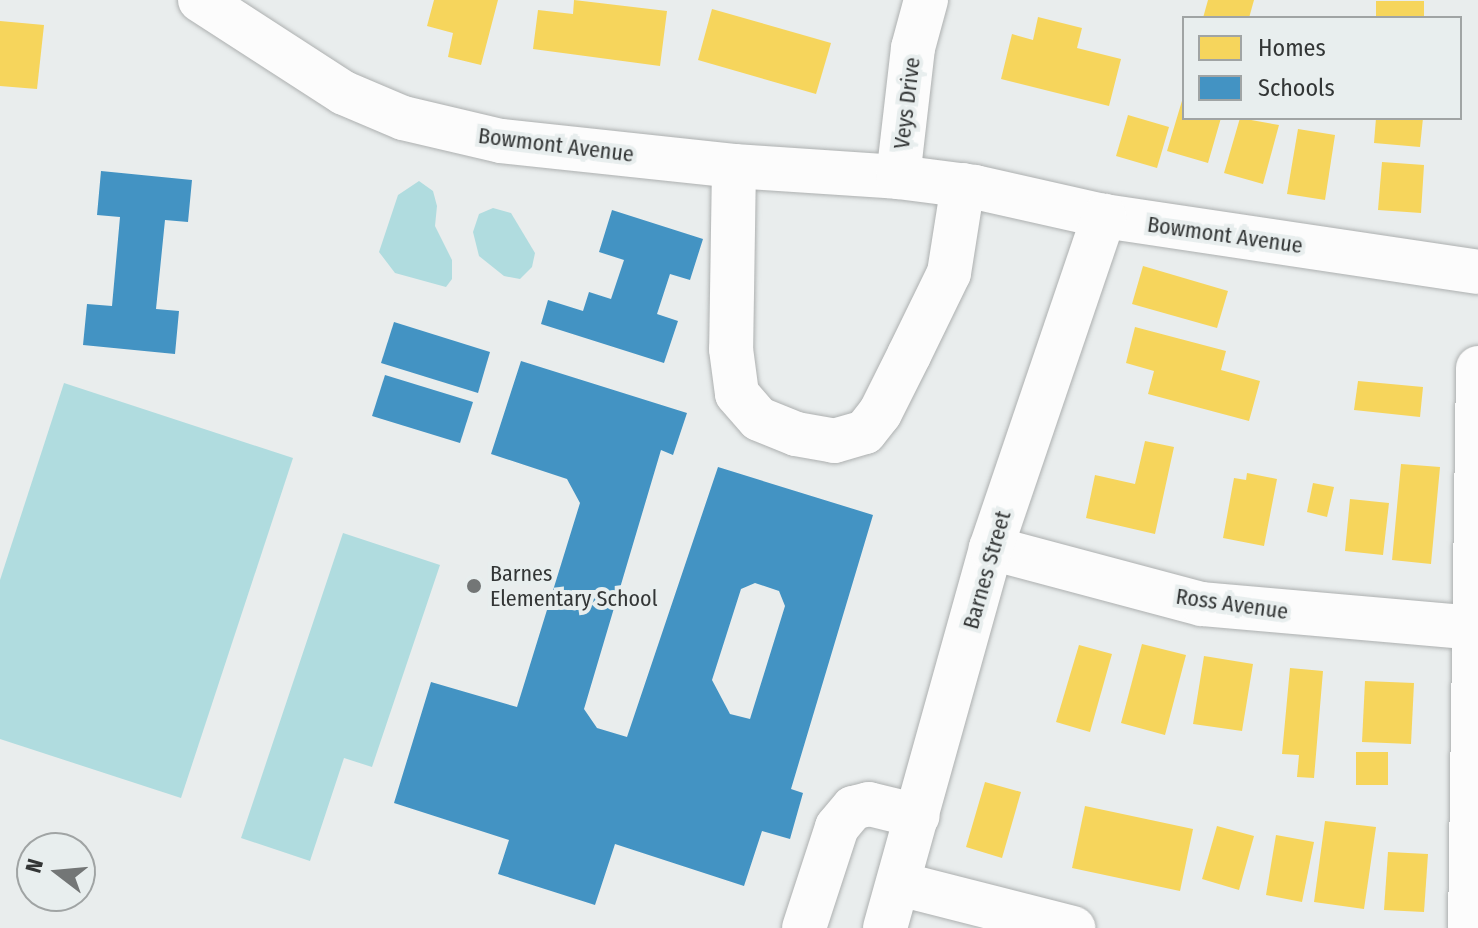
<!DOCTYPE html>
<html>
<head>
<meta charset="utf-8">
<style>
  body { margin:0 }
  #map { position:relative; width:1478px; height:928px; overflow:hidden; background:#e9eded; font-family:"Fira Sans Condensed",sans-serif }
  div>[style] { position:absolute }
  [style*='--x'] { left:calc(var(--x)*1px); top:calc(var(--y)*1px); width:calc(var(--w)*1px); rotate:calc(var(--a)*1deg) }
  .green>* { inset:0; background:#b0dcdf }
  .homes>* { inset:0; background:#f6d55c }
  .schools>* { inset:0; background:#4393c3 }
  .roads { filter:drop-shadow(0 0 2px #adb0b0) drop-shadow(0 0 2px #adb0b0) }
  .minor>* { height:44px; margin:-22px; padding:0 22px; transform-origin:22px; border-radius:22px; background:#fcfcfc }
  .dots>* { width:22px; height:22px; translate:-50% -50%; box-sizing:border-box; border:4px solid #e8eeee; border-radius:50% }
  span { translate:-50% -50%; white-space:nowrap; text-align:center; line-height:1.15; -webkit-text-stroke:8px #e8eeee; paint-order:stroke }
  .street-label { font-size:22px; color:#333636 }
  .poi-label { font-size:22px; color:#333636 }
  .left { translate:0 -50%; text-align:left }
  .legend { position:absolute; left:1182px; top:16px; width:280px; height:104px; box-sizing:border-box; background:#e8eeee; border:2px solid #a0a4a4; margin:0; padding:10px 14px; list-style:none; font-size:24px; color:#333636 }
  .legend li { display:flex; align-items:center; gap:16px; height:40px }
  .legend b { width:40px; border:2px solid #a0a4a4 }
  .north { position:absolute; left:16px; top:832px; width:80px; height:80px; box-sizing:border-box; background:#e8eeee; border:2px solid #a0a4a4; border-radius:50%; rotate:286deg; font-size:22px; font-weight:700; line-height:32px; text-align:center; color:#333636 }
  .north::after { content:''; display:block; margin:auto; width:28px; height:36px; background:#737676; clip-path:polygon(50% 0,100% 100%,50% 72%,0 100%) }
</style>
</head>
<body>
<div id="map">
  <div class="green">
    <i style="clip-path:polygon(419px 181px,433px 191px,437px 206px,435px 226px,452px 260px,452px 279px,446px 287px,395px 273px,379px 252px,398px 195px)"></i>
    <i style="clip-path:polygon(493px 208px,511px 213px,535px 253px,532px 267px,520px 279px,504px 276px,479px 256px,473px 232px,479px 214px)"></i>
    <i style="clip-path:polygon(64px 383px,293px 458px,181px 798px,0 739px,0 580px)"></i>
    <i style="clip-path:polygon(343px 533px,440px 565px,372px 767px,344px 758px,310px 861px,241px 838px)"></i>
  </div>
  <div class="homes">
    <i style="clip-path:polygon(434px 0,498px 0,481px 65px,448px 57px,453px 33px,427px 26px)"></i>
    <i style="clip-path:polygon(574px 0,667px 11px,660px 66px,533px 49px,538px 10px,573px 14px)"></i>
    <i style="clip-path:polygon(1208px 0,1254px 0,1249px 18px,1203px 18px)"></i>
    <i style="clip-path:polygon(1376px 1px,1424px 1px,1424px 18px,1376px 18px)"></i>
    <i style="clip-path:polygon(712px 9px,831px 43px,816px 94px,698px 60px)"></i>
    <i style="clip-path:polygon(1038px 17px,1082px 28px,1077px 48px,1121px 59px,1109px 106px,1001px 79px,1012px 34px,1033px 40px)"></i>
    <i style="clip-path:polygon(0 21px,44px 25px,37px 89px,0 86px)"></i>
    <i style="clip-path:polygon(1184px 94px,1184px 118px,1221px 118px,1208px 163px,1167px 151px)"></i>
    <i style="clip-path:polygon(1128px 115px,1169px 127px,1157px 168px,1116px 156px)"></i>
    <i style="clip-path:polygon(1240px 118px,1279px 125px,1263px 184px,1224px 173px)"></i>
    <i style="clip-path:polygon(1376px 118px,1423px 118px,1420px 147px,1374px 143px)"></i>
    <i style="clip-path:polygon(1298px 129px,1335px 135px,1325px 200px,1287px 194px)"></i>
    <i style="clip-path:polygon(1382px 162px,1424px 165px,1421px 213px,1378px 210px)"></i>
    <i style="clip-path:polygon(1143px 266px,1228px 291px,1217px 328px,1132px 304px)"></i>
    <i style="clip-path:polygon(1135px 327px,1226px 351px,1221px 370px,1260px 381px,1249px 421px,1148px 394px,1154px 371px,1126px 363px)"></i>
    <i style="clip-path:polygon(1358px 381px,1423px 387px,1420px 417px,1354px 410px)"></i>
    <i style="clip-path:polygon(1145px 441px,1174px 447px,1155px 534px,1086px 518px,1095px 475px,1135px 484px)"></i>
    <i style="clip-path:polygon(1401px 464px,1440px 467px,1431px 564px,1392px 560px)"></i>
    <i style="clip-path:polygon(1247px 473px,1277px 479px,1264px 546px,1223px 538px,1234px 478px,1246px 480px)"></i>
    <i style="clip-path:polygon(1313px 483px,1334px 487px,1327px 517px,1307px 512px)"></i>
    <i style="clip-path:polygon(1350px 499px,1389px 503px,1383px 555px,1345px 551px)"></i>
    <i style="clip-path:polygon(1142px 644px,1186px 655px,1165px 735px,1121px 723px)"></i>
    <i style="clip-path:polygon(1079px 645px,1112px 654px,1090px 732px,1056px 722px)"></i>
    <i style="clip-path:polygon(1204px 656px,1253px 664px,1242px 731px,1193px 724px)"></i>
    <i style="clip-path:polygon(1290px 668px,1323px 671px,1314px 778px,1297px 777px,1299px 755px,1282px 754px)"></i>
    <i style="clip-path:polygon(1365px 681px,1414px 683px,1411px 744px,1362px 742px)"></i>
    <i style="clip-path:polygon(1356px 752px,1388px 752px,1388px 785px,1356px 785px)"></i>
    <i style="clip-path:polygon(985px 782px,1021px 792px,1002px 858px,966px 847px)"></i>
    <i style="clip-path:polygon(1085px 806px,1193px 829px,1180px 891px,1072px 868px)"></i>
    <i style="clip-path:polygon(1325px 821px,1376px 827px,1364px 909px,1314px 902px)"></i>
    <i style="clip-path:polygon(1217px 826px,1254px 836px,1239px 890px,1202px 879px)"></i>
    <i style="clip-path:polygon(1276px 835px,1314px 842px,1302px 902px,1266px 895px)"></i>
    <i style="clip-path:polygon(1388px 852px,1428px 854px,1424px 912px,1384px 910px)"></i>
  </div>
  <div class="schools">
    <i style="clip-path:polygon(101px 171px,192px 180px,188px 222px,165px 220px,156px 309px,179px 311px,175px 354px,83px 345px,87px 304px,112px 306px,120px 217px,97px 215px)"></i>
    <i style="clip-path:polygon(612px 210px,703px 239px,690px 280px,670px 274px,657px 314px,678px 321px,664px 363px,541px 324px,548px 300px,583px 311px,589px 292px,611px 299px,624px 260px,599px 252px)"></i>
    <i style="clip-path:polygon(394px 322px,490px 352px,478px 393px,381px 363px)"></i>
    <i style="clip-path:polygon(evenodd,521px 361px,687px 413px,673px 455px,661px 450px,584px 709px,597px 728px,627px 737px,718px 467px,873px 515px,791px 789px,803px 793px,790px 839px,762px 831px,744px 886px,615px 844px,595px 905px,498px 874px,509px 840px,394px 803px,431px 682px,517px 707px,580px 503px,567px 479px,491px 454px,521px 361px,755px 583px,779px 591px,785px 606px,750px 719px,730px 714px,712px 680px,741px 589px,755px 583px)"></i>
    <i style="clip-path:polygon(385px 375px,473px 402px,460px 443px,372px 416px)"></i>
  </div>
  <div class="roads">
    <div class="minor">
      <i style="--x:200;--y:0;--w:171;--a:32.9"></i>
      <i style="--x:344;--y:93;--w:64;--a:23"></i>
      <i style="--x:403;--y:118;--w:101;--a:13.2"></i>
      <i style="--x:501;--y:141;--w:234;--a:6.1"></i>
      <i style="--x:734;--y:166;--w:164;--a:3.8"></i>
      <i style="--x:926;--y:0;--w:50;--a:105.2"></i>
      <i style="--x:913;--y:48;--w:130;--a:96.6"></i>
      <i style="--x:898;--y:177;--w:78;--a:7.4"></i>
      <i style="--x:975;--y:187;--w:132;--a:12.7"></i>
      <i style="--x:1104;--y:216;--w:378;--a:8.5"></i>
      <i style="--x:734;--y:166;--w:183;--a:90.9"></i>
      <i style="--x:731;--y:349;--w:45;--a:82.4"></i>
      <i style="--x:737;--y:394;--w:33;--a:49"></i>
      <i style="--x:759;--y:419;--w:40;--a:22"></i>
      <i style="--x:796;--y:434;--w:39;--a:10"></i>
      <i style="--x:834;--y:441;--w:32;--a:-16"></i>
      <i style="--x:865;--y:432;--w:24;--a:-52"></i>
      <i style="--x:880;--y:413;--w:65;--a:-63.4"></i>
      <i style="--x:909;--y:355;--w:91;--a:-64"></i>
      <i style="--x:949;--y:273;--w:89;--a:-81"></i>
      <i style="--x:991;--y:548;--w:218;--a:14.9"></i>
      <i style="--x:1202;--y:604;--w:277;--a:5"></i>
      <i style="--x:900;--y:884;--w:179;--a:14.3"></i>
      <i style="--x:804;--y:928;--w:106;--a:-71.9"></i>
      <i style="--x:837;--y:827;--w:25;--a:-50"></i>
      <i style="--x:853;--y:808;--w:16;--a:-14"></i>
      <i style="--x:869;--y:804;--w:50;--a:13.8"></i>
      <i style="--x:885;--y:928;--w:395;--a:-74.4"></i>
      <i style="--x:991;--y:548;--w:351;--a:-71.2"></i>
      <i style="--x:1470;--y:928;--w:560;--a:-89.18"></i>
    </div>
  </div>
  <div class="dots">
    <i style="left:474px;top:586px;background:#737676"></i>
  </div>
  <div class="street-label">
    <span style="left:907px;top:103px;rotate:-83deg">Veys Drive</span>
    <span style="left:556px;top:145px;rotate:7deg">Bowmont Avenue</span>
    <span style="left:1225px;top:235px;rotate:8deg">Bowmont Avenue</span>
    <span style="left:987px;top:570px;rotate:-74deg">Barnes Street</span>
    <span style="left:1232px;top:604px;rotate:8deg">Ross Avenue</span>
  </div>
  <div class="poi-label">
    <span class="left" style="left:490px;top:586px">Barnes<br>Elementary School</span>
  </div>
  <ul class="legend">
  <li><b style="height:22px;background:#f6d55c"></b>Homes</li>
  <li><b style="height:22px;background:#4393c3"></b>Schools</li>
  </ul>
  <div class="north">N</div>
</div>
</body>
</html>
